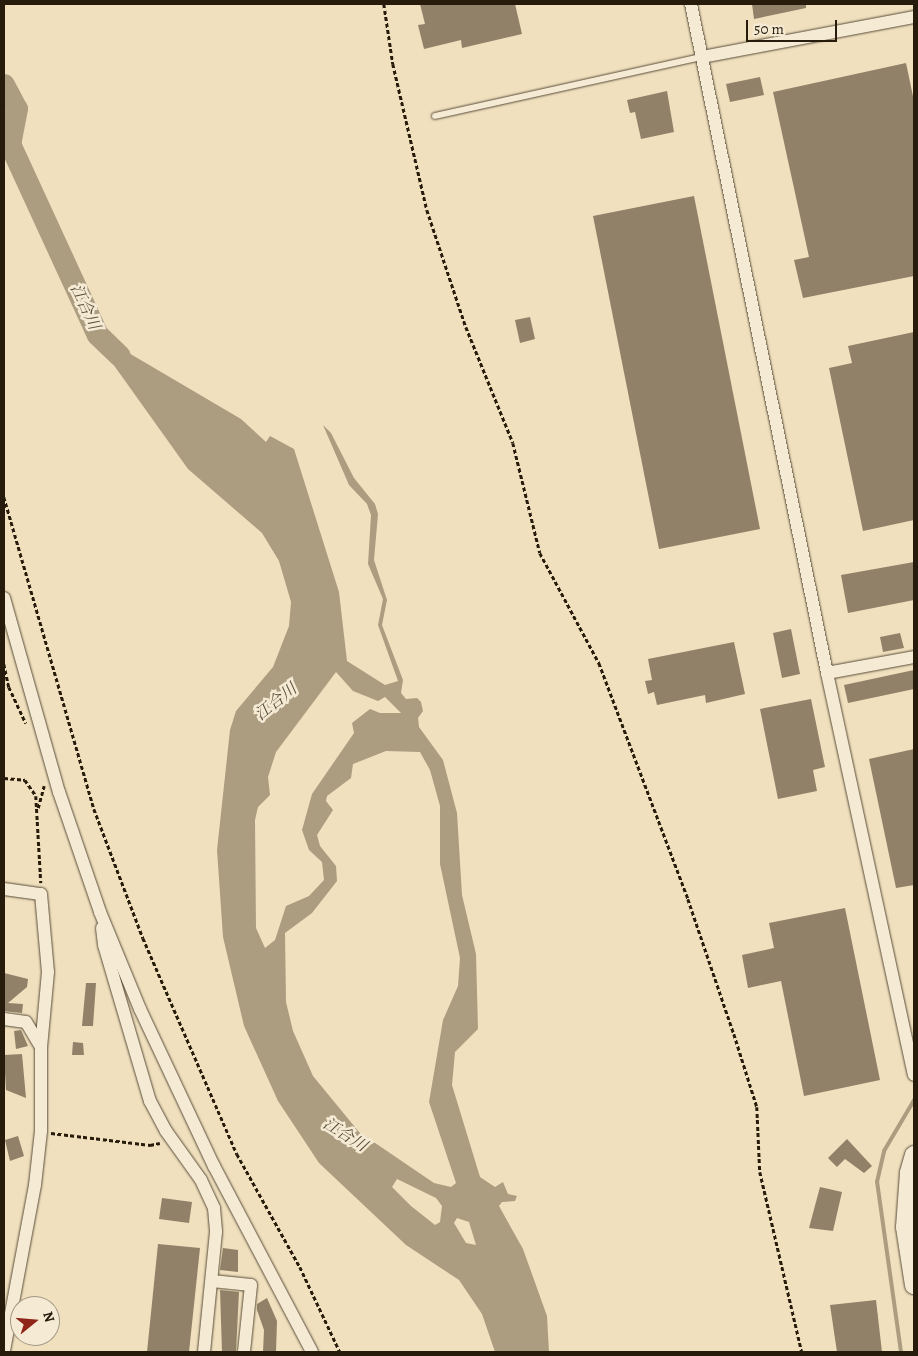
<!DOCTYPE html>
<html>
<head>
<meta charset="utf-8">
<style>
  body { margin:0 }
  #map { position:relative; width:918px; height:1356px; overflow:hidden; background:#f0e0be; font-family:Alegreya,"Noto Serif JP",serif }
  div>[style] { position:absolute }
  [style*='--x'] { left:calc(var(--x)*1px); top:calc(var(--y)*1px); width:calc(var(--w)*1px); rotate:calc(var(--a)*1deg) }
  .water>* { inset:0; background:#ac9d81 }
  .stream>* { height:4px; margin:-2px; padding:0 2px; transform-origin:2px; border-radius:2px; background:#ac9d81 }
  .river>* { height:22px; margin:-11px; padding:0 11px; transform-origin:11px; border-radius:11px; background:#ac9d81 }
  .building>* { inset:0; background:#908168 }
  .path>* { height:2.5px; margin-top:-1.25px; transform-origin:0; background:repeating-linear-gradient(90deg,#271b0b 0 4px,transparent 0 6.5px) }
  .roads { filter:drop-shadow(0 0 1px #594c38) drop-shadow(0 0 1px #594c38) }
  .lane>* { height:6px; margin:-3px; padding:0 3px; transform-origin:3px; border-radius:3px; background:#f5ebd5 }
  .street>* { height:12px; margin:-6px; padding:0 6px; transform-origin:6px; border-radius:6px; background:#f5ebd5 }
  .secondary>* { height:18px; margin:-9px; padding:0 9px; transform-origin:9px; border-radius:9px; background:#f5ebd5 }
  span { translate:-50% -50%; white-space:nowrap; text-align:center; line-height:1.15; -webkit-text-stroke:5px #f5ebd5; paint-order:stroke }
  .water-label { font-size:16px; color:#5c4f3a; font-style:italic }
  .frame { position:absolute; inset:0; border:5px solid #271b0b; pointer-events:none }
  .north { position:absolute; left:10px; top:1296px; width:50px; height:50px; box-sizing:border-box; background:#f5ebd5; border:1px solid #a39884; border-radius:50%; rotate:73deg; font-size:14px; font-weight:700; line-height:20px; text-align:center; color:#271b0b }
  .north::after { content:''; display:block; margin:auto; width:18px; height:22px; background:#8f2418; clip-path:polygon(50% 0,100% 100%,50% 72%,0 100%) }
  .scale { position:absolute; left:746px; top:20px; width:91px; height:22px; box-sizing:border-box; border:2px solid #271b0b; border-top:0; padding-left:6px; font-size:15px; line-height:18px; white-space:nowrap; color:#271b0b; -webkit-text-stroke:4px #f5ebd5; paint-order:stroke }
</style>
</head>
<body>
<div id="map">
  <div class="water">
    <i style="clip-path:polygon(evenodd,88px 329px,241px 419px,266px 442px,270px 436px,294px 449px,339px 592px,347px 661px,385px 685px,398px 681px,378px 625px,383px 599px,368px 564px,371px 515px,367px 504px,349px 485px,323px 425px,331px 433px,354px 478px,375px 504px,378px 514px,374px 560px,387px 600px,382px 625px,403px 680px,401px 693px,406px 699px,417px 698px,421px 702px,423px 711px,418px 718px,419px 727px,443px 760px,457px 813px,462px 895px,476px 954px,478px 1029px,455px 1052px,452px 1085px,480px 1177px,495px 1187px,503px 1182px,508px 1194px,517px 1196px,515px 1201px,502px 1202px,499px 1206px,523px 1249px,547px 1316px,549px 1352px,495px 1352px,482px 1314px,459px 1280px,406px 1245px,319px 1163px,278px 1101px,244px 1026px,223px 937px,217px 850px,230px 730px,236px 711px,273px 667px,289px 626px,291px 602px,279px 561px,262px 533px,188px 469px,88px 329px,336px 672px,353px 691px,378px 701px,385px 697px,401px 713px,380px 713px,370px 709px,352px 723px,354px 733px,312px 794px,302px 830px,309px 850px,322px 862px,324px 880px,309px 896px,286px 906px,275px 940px,265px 948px,256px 928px,255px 820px,258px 807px,270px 795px,268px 777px,276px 752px,336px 672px,88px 329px,386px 751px,420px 752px,430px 770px,440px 806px,440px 864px,460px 958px,458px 986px,443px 1020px,429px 1102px,456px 1183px,451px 1187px,434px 1183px,359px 1132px,313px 1076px,293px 1031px,286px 1002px,285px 933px,312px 913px,337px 881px,336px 866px,320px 846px,317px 835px,333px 810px,326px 801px,327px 796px,351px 778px,353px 764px,386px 751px,88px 329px,397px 1179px,436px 1198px,442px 1206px,440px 1222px,435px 1225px,411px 1206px,392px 1187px,397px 1179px,88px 329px,457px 1218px,469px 1222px,476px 1245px,466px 1243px,454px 1223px,457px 1218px)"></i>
  </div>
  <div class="stream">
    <i style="--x:901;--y:1352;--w:172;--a:-98"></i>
    <i style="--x:877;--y:1182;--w:32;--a:-77"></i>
    <i style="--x:884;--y:1151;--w:59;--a:-59.5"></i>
  </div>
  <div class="river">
    <i style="--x:4;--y:85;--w:27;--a:62"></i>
    <i style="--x:17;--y:109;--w:36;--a:101"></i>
    <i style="--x:10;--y:144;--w:210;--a:65.3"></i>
    <i style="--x:98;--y:335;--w:30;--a:44"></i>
  </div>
  <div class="building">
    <i style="clip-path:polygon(420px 4px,515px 4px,522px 34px,462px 48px,461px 40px,424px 49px,418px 25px,425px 24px)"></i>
    <i style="clip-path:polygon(752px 4px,806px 4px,806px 8px,754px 19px)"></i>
    <i style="clip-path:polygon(906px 63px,914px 101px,914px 276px,803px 298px,794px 260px,809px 257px,773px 92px)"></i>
    <i style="clip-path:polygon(760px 77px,764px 95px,730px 102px,726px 84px)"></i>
    <i style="clip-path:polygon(667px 91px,674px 132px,641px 139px,635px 112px,630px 113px,627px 100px)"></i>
    <i style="clip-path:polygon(694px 196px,760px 529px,659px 549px,593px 216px)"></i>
    <i style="clip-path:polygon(530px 317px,535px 339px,520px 343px,515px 320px)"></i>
    <i style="clip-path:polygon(914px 332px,914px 520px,863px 531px,829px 368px,852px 363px,848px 346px)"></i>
    <i style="clip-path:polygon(914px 562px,914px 600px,848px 613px,841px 575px)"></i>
    <i style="clip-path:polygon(791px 629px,800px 674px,782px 678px,773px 633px)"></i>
    <i style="clip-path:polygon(900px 633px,904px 648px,883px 652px,880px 637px)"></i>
    <i style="clip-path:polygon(734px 642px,745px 694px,706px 703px,705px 695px,657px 705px,654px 692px,648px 694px,645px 681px,652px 680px,648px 659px)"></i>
    <i style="clip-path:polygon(914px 670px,914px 689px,848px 703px,844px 685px)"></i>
    <i style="clip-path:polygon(811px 699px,825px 767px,813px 770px,817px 791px,778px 799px,760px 709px)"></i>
    <i style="clip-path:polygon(914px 749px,914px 885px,896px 888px,869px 759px)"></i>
    <i style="clip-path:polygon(845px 908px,880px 1080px,804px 1096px,781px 981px,748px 988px,742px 955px,774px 948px,769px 923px)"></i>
    <i style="clip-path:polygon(4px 973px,28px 979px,27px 987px,8px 1003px,23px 1004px,22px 1013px,4px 1011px)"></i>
    <i style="clip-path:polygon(86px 983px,96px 983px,93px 1026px,82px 1026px)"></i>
    <i style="clip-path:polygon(21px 1030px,28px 1046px,16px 1049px,14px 1031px)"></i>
    <i style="clip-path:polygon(73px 1042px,83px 1043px,84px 1055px,72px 1055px)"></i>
    <i style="clip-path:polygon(22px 1054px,26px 1098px,6px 1090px,4px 1055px)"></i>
    <i style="clip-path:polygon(18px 1136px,24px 1156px,10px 1161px,5px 1140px)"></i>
    <i style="clip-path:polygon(847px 1139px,872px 1166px,864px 1173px,845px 1159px,837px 1167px,828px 1158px)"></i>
    <i style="clip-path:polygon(820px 1187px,842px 1192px,833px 1231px,809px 1228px)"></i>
    <i style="clip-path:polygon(162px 1198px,192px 1202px,189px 1223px,159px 1219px)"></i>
    <i style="clip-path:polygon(158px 1244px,200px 1248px,189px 1352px,147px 1352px)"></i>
    <i style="clip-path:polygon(223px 1248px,238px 1250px,238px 1272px,220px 1270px)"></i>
    <i style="clip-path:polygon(220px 1290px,239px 1292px,236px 1352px,222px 1352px)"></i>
    <i style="clip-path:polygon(267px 1298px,277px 1321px,276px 1352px,263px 1352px,264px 1330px,257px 1310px,257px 1304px)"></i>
    <i style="clip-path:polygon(876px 1300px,882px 1352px,837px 1352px,830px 1305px)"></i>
  </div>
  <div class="path">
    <i style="--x:384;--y:4;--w:61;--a:81.5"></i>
    <i style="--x:393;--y:64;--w:150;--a:76.9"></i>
    <i style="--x:427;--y:210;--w:123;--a:71.6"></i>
    <i style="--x:466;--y:327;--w:125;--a:67.9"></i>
    <i style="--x:513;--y:443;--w:113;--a:76.2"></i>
    <i style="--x:540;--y:553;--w:125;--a:61.8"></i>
    <i style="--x:599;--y:663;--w:252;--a:69.3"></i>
    <i style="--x:688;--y:899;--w:143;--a:71.2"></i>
    <i style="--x:734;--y:1034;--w:77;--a:72.5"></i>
    <i style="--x:757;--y:1107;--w:65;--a:87.4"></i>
    <i style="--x:760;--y:1172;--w:185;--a:76.9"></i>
    <i style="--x:4;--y:497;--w:325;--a:73.9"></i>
    <i style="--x:94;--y:809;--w:138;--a:69.2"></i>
    <i style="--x:143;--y:938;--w:236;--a:66.5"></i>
    <i style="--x:237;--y:1154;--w:129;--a:60.9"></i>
    <i style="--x:300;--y:1267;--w:94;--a:64.8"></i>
    <i style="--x:4;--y:664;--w:24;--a:78"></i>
    <i style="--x:9;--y:687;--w:40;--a:65"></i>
    <i style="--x:4;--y:778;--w:21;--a:5"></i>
    <i style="--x:25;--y:780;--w:19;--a:55"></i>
    <i style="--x:36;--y:796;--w:87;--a:86.7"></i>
    <i style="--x:38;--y:808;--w:23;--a:-75"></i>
    <i style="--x:51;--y:1133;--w:100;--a:6.9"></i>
    <i style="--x:150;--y:1145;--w:10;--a:-11"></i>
  </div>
  <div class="roads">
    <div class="lane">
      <i style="--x:435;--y:116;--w:273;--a:-12.5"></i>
    </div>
    <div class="street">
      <i style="--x:691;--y:4;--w:683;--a:78.51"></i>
      <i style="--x:827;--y:673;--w:411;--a:77.8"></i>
      <i style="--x:702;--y:57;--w:216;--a:-10.7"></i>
      <i style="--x:4;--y:598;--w:202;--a:74.2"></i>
      <i style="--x:59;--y:792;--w:127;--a:71.1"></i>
      <i style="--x:100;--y:912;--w:105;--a:67.6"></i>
      <i style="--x:140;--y:1009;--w:174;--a:64.8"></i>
      <i style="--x:214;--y:1166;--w:210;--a:62.2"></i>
      <i style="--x:827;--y:673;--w:88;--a:-10.4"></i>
      <i style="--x:4;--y:889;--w:37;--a:8"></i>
      <i style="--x:41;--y:894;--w:78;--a:84.9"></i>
      <i style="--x:48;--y:972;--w:75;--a:95.3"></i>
      <i style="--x:41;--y:1047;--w:84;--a:90"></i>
      <i style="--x:41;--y:1131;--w:54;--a:96.3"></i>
      <i style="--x:35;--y:1185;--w:169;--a:100.6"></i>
      <i style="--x:102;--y:928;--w:17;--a:83"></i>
      <i style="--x:104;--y:945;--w:163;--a:73.6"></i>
      <i style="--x:150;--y:1101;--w:34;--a:62"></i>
      <i style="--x:166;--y:1131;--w:60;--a:54.5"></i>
      <i style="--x:201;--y:1180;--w:31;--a:65"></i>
      <i style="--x:214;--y:1208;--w:24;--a:85"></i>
      <i style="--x:216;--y:1232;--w:121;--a:95.7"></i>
      <i style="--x:4;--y:1019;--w:22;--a:8"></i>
      <i style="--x:26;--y:1022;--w:29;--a:59"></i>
      <i style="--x:212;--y:1281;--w:39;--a:6"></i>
      <i style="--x:251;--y:1285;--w:67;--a:96"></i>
    </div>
    <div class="secondary">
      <i style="--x:914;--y:1155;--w:19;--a:106"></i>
      <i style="--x:909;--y:1173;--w:54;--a:94.2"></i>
      <i style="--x:905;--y:1227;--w:59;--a:81.2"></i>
    </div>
  </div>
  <div class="water-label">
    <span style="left:85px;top:307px;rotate:65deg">江合川</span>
    <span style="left:276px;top:702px;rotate:-39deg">江合川</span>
    <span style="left:345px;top:1135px;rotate:32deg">江合川</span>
  </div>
  <div class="frame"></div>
  <div class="north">N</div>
  <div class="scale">50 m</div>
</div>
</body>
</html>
